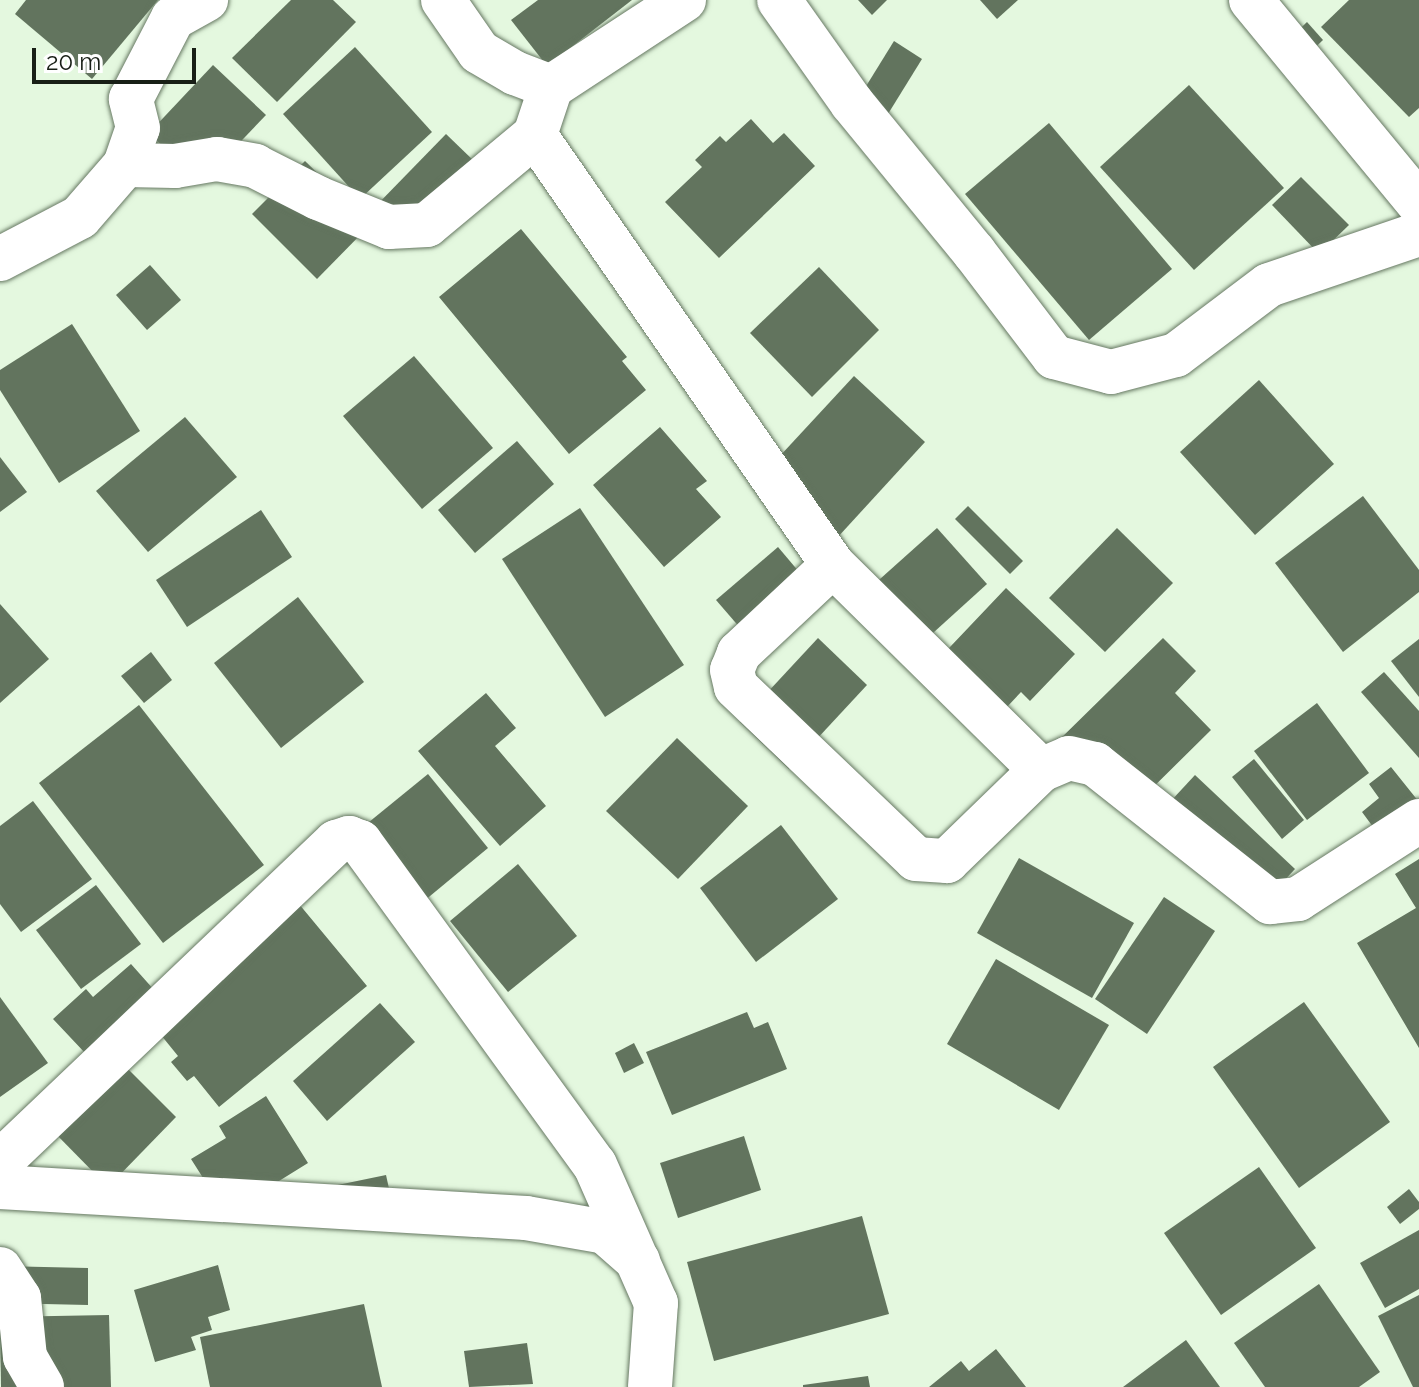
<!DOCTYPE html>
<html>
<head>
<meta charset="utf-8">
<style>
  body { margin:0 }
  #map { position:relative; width:1419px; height:1387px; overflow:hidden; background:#e4f8df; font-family:Raleway,sans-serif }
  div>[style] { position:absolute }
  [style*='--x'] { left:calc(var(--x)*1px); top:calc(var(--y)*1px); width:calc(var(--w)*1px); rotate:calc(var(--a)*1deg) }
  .building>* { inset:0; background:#62745e }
  .roads { filter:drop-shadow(0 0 2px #667862) drop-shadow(0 0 2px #667862) }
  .minor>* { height:44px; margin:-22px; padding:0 22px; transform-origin:22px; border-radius:22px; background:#fff }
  span { translate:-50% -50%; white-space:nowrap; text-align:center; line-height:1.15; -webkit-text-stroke:7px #fff; paint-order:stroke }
  .scale { position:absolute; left:32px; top:48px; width:164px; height:36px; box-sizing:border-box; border:4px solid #181f16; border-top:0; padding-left:10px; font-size:24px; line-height:28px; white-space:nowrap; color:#181f16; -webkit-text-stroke:6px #fff; paint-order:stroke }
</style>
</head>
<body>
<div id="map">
  <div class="building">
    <i style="clip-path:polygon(26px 0,158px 0,92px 79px,15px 14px)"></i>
    <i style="clip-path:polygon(291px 0,333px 0,356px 22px,277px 102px,232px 58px)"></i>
    <i style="clip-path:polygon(538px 0,632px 0,547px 66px,511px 20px)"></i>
    <i style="clip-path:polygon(858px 0,887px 0,872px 15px)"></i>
    <i style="clip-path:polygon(980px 0,1018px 0,997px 19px)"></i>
    <i style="clip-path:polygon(1349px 0,1419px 0,1419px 108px,1409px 117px,1321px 27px)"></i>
    <i style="clip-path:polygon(1307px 22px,1323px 40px,1298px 64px,1282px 46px)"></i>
    <i style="clip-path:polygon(894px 41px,922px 59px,875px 135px,847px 117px)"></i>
    <i style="clip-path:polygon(355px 47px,432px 132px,360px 199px,283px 114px)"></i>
    <i style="clip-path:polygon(213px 65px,266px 115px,201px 183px,149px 133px)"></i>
    <i style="clip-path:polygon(1189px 85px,1284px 188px,1194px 270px,1100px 167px)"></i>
    <i style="clip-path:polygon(751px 119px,773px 143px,784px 133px,815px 166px,719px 258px,665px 202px,702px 167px,695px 160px,720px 136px,726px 142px)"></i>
    <i style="clip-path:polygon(1049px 123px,1172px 269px,1089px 340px,965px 194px)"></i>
    <i style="clip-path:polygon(446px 134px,475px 162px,399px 239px,371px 211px)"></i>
    <i style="clip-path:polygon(305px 161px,370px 225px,317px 279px,252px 214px)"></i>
    <i style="clip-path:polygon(1301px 177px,1349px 225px,1319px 254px,1272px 205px)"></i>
    <i style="clip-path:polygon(521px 229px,627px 357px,622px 361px,646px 390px,569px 454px,439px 297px)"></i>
    <i style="clip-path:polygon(150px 265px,181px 300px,147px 330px,116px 295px)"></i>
    <i style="clip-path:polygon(819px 267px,879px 330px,812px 397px,750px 333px)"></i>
    <i style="clip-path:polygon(72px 324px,140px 431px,59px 483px,0 390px,0 370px)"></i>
    <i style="clip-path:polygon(414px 356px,493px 448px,422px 509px,343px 416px)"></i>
    <i style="clip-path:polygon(854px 376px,925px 442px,837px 538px,766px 471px)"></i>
    <i style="clip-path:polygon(1259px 380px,1334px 464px,1255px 535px,1180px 452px)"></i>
    <i style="clip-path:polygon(185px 417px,237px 477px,148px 552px,96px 491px)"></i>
    <i style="clip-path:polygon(660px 427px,707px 481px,696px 489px,721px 517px,664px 567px,593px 485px)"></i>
    <i style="clip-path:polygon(517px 441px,554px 484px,475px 553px,438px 510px)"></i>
    <i style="clip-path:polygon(0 457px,27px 492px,0 512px)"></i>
    <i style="clip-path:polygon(1363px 496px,1419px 570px,1419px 592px,1343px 652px,1275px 563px)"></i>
    <i style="clip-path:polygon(968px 506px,1023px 561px,1010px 574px,955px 519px)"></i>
    <i style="clip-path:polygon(580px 508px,684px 665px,605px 717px,502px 559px)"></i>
    <i style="clip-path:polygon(261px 510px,292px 557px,187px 627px,156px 580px)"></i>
    <i style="clip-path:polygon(937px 528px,987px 584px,912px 652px,861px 596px)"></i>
    <i style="clip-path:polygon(1117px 528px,1173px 583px,1105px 652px,1049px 598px)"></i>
    <i style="clip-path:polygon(778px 547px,816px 592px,754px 644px,716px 600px)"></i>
    <i style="clip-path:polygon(1006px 588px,1075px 654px,1030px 701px,1021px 692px,992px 723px,932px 666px)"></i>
    <i style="clip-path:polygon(298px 597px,364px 682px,281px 748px,214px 663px)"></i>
    <i style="clip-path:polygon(0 604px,49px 659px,0 703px)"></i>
    <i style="clip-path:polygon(818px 638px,867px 685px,789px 769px,740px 722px)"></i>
    <i style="clip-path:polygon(1163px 638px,1196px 671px,1175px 693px,1211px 730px,1126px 814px,1056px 743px)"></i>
    <i style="clip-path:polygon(1419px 639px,1419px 697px,1391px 661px)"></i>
    <i style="clip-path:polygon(151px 652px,172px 680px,144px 703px,121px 676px)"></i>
    <i style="clip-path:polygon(1384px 672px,1419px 711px,1419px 758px,1361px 692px)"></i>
    <i style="clip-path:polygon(486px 693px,516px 728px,495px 746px,546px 806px,500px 846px,418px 751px)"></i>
    <i style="clip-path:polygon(1317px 703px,1369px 773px,1307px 820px,1254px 751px)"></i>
    <i style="clip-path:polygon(139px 705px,264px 865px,163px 943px,39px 783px)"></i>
    <i style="clip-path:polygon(677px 738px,748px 806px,678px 879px,606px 811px)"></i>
    <i style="clip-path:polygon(1254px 759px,1304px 820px,1282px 839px,1232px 777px)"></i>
    <i style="clip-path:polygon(1391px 767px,1419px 802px,1379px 835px,1362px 812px,1379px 798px,1369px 784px)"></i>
    <i style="clip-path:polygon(428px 774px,488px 848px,418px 906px,358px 831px)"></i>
    <i style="clip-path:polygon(1195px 775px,1295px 869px,1256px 911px,1157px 816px)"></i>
    <i style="clip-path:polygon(33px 801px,92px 879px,21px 932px,0 904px,0 826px)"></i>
    <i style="clip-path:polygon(781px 825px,838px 899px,756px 962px,700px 888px)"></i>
    <i style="clip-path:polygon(1019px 858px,1134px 923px,1092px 998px,977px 933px)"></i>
    <i style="clip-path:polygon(1419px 859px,1419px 1048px,1357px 943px,1416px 908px,1395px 874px)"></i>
    <i style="clip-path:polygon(518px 864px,577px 936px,508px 992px,450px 921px)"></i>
    <i style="clip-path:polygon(96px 885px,141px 944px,81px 989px,36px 930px)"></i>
    <i style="clip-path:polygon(1164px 897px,1215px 931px,1147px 1034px,1095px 999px)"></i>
    <i style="clip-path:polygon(299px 904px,367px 986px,219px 1107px,194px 1076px,187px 1081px,171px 1062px,178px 1056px,152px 1024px)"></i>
    <i style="clip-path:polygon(996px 959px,1109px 1025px,1059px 1110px,947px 1044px)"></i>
    <i style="clip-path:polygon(131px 964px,155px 991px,86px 1054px,53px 1019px,86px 989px,93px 997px)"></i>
    <i style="clip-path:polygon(0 997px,48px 1063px,0 1097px)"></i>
    <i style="clip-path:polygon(1304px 1002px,1390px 1122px,1299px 1188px,1213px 1067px)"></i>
    <i style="clip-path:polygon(380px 1003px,415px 1042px,327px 1121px,293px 1081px)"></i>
    <i style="clip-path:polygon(747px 1012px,754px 1028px,768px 1022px,787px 1069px,672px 1115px,646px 1052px)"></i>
    <i style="clip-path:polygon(634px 1043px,644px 1063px,624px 1073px,615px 1053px)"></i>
    <i style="clip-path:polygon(118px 1059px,176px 1117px,108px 1187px,49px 1127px)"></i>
    <i style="clip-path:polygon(266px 1096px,308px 1163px,226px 1214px,191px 1159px,226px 1138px,219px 1126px)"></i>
    <i style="clip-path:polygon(744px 1136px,761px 1190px,678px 1218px,660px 1163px)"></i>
    <i style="clip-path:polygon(1259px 1167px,1316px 1248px,1221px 1315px,1164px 1233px)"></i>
    <i style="clip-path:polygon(386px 1175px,393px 1207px,328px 1187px)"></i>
    <i style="clip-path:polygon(1409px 1189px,1419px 1202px,1419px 1209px,1400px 1224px,1387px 1207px)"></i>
    <i style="clip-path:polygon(862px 1216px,889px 1314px,714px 1361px,687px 1262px)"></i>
    <i style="clip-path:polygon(1419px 1230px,1419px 1289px,1385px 1308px,1360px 1263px)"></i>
    <i style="clip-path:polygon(218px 1265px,230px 1310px,208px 1317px,212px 1330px,191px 1337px,196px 1350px,155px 1362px,134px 1290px)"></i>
    <i style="clip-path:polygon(0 1266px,88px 1268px,88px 1305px,0 1303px)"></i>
    <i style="clip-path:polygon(1319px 1284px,1380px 1372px,1359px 1387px,1265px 1387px,1234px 1343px)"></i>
    <i style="clip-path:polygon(1419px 1295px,1419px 1387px,1413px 1387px,1378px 1316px)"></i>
    <i style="clip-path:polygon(364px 1304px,382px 1387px,210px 1387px,200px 1337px)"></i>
    <i style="clip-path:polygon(109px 1315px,111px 1387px,1px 1387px,0 1317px)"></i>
    <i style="clip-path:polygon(1186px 1340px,1220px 1387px,1123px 1387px)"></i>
    <i style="clip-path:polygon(527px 1343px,533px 1384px,469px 1387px,464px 1351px)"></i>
    <i style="clip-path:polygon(996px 1349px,1026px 1387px,929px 1387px,961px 1361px,969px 1371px)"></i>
    <i style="clip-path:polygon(868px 1376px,870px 1387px,803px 1387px,803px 1385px)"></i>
  </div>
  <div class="roads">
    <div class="minor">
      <i style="--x:443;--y:0;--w:63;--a:55.3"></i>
      <i style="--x:479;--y:52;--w:42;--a:30.3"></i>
      <i style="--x:515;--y:73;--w:39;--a:21"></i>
      <i style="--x:779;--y:0;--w:126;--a:54.7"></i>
      <i style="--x:852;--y:103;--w:193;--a:50.7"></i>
      <i style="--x:974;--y:252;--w:132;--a:52.7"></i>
      <i style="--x:1054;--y:357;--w:59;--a:14.7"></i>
      <i style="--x:1111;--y:372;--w:67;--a:-14.7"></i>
      <i style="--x:1176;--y:355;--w:116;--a:-37"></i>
      <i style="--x:1269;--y:285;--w:158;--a:-18.8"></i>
      <i style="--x:1251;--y:0;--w:264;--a:50.5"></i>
      <i style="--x:535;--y:135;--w:523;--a:55.28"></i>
      <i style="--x:833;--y:565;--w:292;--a:44.6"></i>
      <i style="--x:125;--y:165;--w:50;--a:1.1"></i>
      <i style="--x:175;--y:166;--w:43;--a:-9.5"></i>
      <i style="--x:217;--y:159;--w:39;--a:10"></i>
      <i style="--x:255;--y:166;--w:71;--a:26.9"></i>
      <i style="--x:318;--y:198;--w:77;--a:22.2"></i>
      <i style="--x:389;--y:227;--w:38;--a:-3"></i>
      <i style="--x:427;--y:225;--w:141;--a:-39.8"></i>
      <i style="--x:535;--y:135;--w:51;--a:-71.6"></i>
      <i style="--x:551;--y:87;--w:159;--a:-33.2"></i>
      <i style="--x:0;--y:259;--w:90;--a:-27.7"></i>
      <i style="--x:80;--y:217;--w:69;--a:-49.1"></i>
      <i style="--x:125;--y:165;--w:39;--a:-71"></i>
      <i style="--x:138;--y:128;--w:30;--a:-104"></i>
      <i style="--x:131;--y:99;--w:91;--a:-62.6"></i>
      <i style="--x:173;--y:18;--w:38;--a:-29"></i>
      <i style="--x:833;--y:565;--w:129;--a:136.9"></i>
      <i style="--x:739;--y:653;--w:18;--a:112"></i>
      <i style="--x:732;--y:670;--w:17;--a:77"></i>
      <i style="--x:736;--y:687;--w:249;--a:43.7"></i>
      <i style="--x:916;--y:859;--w:31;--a:4"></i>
      <i style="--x:947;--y:861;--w:131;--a:-44.1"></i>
      <i style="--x:1041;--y:770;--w:30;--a:-23"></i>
      <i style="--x:1069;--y:758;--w:27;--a:13"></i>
      <i style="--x:1095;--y:764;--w:223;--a:38.3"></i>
      <i style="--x:1270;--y:902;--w:28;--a:-6"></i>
      <i style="--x:1298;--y:899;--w:144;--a:-32.8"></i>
      <i style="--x:0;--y:1162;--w:464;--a:-43.6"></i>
      <i style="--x:336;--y:842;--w:14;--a:-17"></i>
      <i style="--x:349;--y:838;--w:12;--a:20"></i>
      <i style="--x:360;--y:842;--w:399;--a:54"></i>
      <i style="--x:595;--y:1165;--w:151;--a:66.2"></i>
      <i style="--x:656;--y:1303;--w:84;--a:94.1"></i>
      <i style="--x:0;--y:1187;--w:527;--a:3.37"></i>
      <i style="--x:526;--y:1218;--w:80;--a:10"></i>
      <i style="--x:605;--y:1232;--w:44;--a:41.3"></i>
      <i style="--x:0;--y:1269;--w:35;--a:57"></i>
      <i style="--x:19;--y:1298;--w:59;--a:84.2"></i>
      <i style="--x:25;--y:1357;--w:34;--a:60"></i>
    </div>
  </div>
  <div class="scale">20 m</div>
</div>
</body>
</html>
